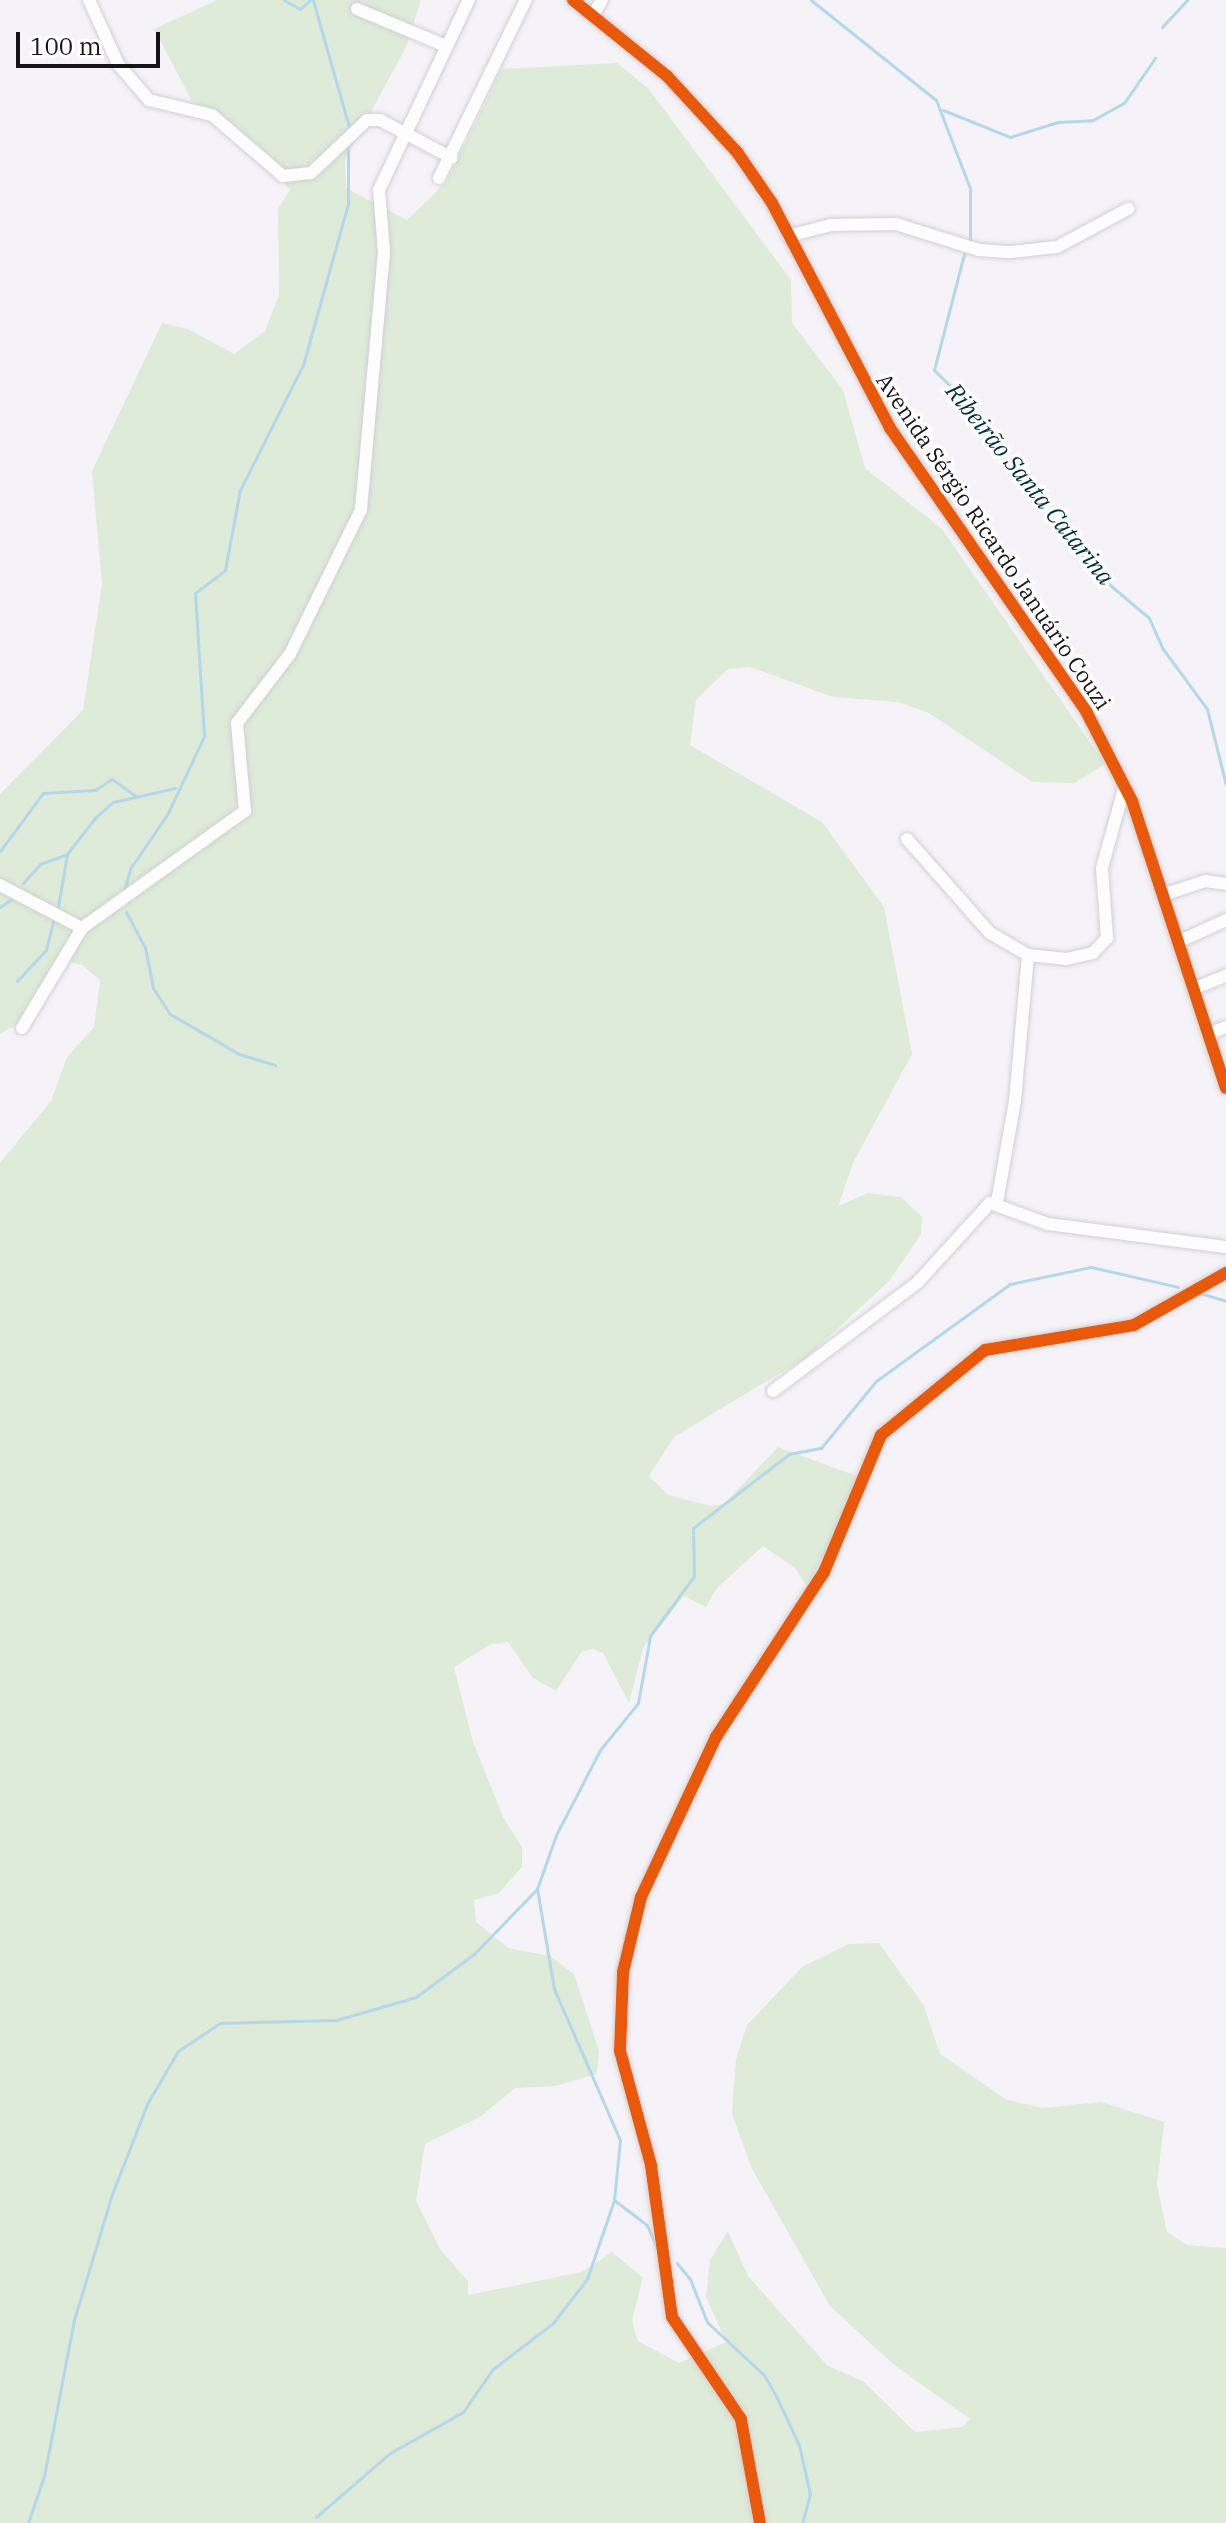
<!DOCTYPE html>
<html>
<head>
<meta charset="utf-8">
<style>
  body { margin:0 }
  #map { position:relative; width:1226px; height:2523px; overflow:hidden; background:#f5f3f8; font-family:"IBM Plex Serif",serif }
  div>[style] { position:absolute }
  [style*='--x'] { left:calc(var(--x)*1px); top:calc(var(--y)*1px); width:calc(var(--w)*1px); rotate:calc(var(--a)*1deg) }
  .green>* { inset:0; background:#deebd9 }
  .stream>* { height:3px; margin:-1.5px; padding:0 1.5px; transform-origin:1.5px; border-radius:1.5px; background:#b4d8e9 }
  .roads { filter:drop-shadow(0 0 2px #d1cfd3) drop-shadow(0 0 2px #d1cfd3) }
  .minor>* { height:12px; margin:-6px; padding:0 6px; transform-origin:6px; border-radius:6px; background:#fefdfe }
  .cycleway>* { height:12px; margin:-6px; padding:0 6px; transform-origin:6px; border-radius:6px; background:#e8590c }
  span { translate:-50% -50%; white-space:nowrap; text-align:center; line-height:1.15; -webkit-text-stroke:7px #fff; paint-order:stroke }
  .street-label { font-size:22px; color:#151417 }
  .water-label { font-size:24px; color:#003040; font-style:italic }
  .scale { position:absolute; left:16px; top:32px; width:144px; height:36px; box-sizing:border-box; border:4px solid #151417; border-top:0; padding-left:10px; font-size:24px; line-height:28px; white-space:nowrap; color:#151417; -webkit-text-stroke:6px #fff; paint-order:stroke }
</style>
</head>
<body>
<div id="map">
  <div class="green">
    <i style="clip-path:polygon(217px 0,421px 0,406px 47px,345px 160px,346px 188px,407px 220px,447px 181px,502px 69px,617px 63px,648px 88px,791px 280px,792px 323px,843px 390px,865px 468px,942px 529px,1105px 764px,1075px 783px,1032px 782px,929px 713px,898px 702px,833px 697px,750px 667px,728px 669px,696px 700px,690px 745px,822px 822px,884px 907px,912px 1054px,853px 1163px,838px 1206px,868px 1193px,901px 1197px,922px 1217px,921px 1234px,890px 1280px,807px 1357px,674px 1437px,649px 1476px,668px 1495px,711px 1506px,724px 1504px,778px 1447px,857px 1476px,832px 1543px,806px 1585px,795px 1568px,763px 1546px,716px 1589px,706px 1607px,684px 1596px,643px 1648px,629px 1703px,603px 1653px,593px 1649px,582px 1651px,556px 1691px,533px 1678px,508px 1642px,491px 1644px,454px 1667px,473px 1742px,503px 1817px,522px 1847px,522px 1867px,499px 1893px,474px 1900px,476px 1922px,508px 1948px,550px 1956px,574px 1974px,599px 2051px,597px 2074px,555px 2086px,515px 2088px,480px 2117px,425px 2144px,416px 2201px,440px 2249px,468px 2281px,468px 2295px,582px 2272px,612px 2252px,643px 2278px,632px 2320px,638px 2341px,679px 2363px,726px 2342px,706px 2297px,710px 2260px,728px 2231px,748px 2276px,827px 2365px,864px 2382px,915px 2432px,962px 2427px,970px 2419px,893px 2364px,830px 2306px,752px 2169px,732px 2114px,736px 2059px,747px 2025px,802px 1967px,849px 1944px,879px 1943px,924px 2006px,940px 2054px,1007px 2100px,1042px 2108px,1101px 2102px,1164px 2122px,1157px 2185px,1167px 2232px,1186px 2245px,1226px 2248px,1226px 2523px,0 2523px,0 1163px,51px 1101px,67px 1057px,94px 1027px,100px 980px,82px 965px,59px 960px,23px 1021px,0 1034px,0 794px,83px 710px,102px 584px,92px 471px,162px 323px,188px 329px,234px 354px,265px 331px,279px 295px,278px 209px,290px 190px,235px 127px,192px 101px,154px 29px)"></i>
  </div>
  <div class="stream">
    <i style="--x:284;--y:0;--w:18;--a:29"></i>
    <i style="--x:300;--y:9;--w:13;--a:-42"></i>
    <i style="--x:313;--y:0;--w:132;--a:74.2"></i>
    <i style="--x:811;--y:0;--w:160;--a:38.7"></i>
    <i style="--x:936;--y:100;--w:94;--a:68.9"></i>
    <i style="--x:970;--y:188;--w:53;--a:90"></i>
    <i style="--x:1162;--y:27;--w:37;--a:-47"></i>
    <i style="--x:943;--y:110;--w:72;--a:21.9"></i>
    <i style="--x:1010;--y:137;--w:50;--a:-17.4"></i>
    <i style="--x:1058;--y:122;--w:35;--a:-3"></i>
    <i style="--x:1093;--y:120;--w:35;--a:-29"></i>
    <i style="--x:1124;--y:103;--w:55;--a:-55.4"></i>
    <i style="--x:964;--y:254;--w:120;--a:104.5"></i>
    <i style="--x:934;--y:370;--w:50;--a:44.2"></i>
    <i style="--x:970;--y:405;--w:53;--a:60.5"></i>
    <i style="--x:996;--y:451;--w:159;--a:50.6"></i>
    <i style="--x:1097;--y:574;--w:68;--a:40.2"></i>
    <i style="--x:1149;--y:618;--w:34;--a:66"></i>
    <i style="--x:1163;--y:649;--w:74;--a:53.7"></i>
    <i style="--x:1207;--y:709;--w:78;--a:76"></i>
    <i style="--x:0;--y:851;--w:72;--a:-53.4"></i>
    <i style="--x:43;--y:793;--w:52;--a:-3.3"></i>
    <i style="--x:95;--y:790;--w:20;--a:-33"></i>
    <i style="--x:112;--y:779;--w:31;--a:36"></i>
    <i style="--x:23;--y:883;--w:25;--a:-48"></i>
    <i style="--x:40;--y:864;--w:29;--a:-20"></i>
    <i style="--x:123;--y:894;--w:26;--a:-74"></i>
    <i style="--x:130;--y:869;--w:68;--a:-55.8"></i>
    <i style="--x:168;--y:813;--w:85;--a:-64.9"></i>
    <i style="--x:204;--y:736;--w:143;--a:-93.6"></i>
    <i style="--x:195;--y:593;--w:38;--a:-37"></i>
    <i style="--x:225;--y:570;--w:81;--a:-79.4"></i>
    <i style="--x:240;--y:490;--w:140;--a:-63.3"></i>
    <i style="--x:303;--y:365;--w:167;--a:-74.4"></i>
    <i style="--x:348;--y:204;--w:57;--a:-90"></i>
    <i style="--x:0;--y:907;--w:16;--a:-35"></i>
    <i style="--x:58;--y:907;--w:54;--a:-80.4"></i>
    <i style="--x:67;--y:854;--w:46;--a:-52.1"></i>
    <i style="--x:95;--y:818;--w:24;--a:-42"></i>
    <i style="--x:113;--y:802;--w:64;--a:-12.7"></i>
    <i style="--x:126;--y:912;--w:40;--a:62"></i>
    <i style="--x:145;--y:947;--w:42;--a:79"></i>
    <i style="--x:153;--y:988;--w:31;--a:57"></i>
    <i style="--x:170;--y:1014;--w:80;--a:30.1"></i>
    <i style="--x:239;--y:1054;--w:38;--a:17"></i>
    <i style="--x:17;--y:981;--w:42;--a:-46.9"></i>
    <i style="--x:46;--y:950;--w:33;--a:-76"></i>
    <i style="--x:1200;--y:1293;--w:27;--a:17"></i>
    <i style="--x:614;--y:2200;--w:41;--a:37.1"></i>
    <i style="--x:647;--y:2225;--w:25;--a:67"></i>
    <i style="--x:677;--y:2263;--w:21;--a:51"></i>
    <i style="--x:690;--y:2279;--w:46;--a:68.4"></i>
    <i style="--x:707;--y:2322;--w:78;--a:42.9"></i>
    <i style="--x:764;--y:2375;--w:24;--a:60"></i>
    <i style="--x:776;--y:2396;--w:54;--a:64.9"></i>
    <i style="--x:799;--y:2445;--w:50;--a:77.3"></i>
    <i style="--x:810;--y:2494;--w:30;--a:105"></i>
    <i style="--x:316;--y:2517;--w:98;--a:-40.9"></i>
    <i style="--x:390;--y:2453;--w:84;--a:-29.3"></i>
    <i style="--x:463;--y:2412;--w:52;--a:-55.1"></i>
    <i style="--x:493;--y:2369;--w:76;--a:-37.5"></i>
    <i style="--x:553;--y:2323;--w:56;--a:-52.3"></i>
    <i style="--x:587;--y:2279;--w:83;--a:-71.1"></i>
    <i style="--x:614;--y:2200;--w:60;--a:-84.3"></i>
    <i style="--x:620;--y:2140;--w:165;--a:-113.6"></i>
    <i style="--x:554;--y:1989;--w:101;--a:-99.6"></i>
    <i style="--x:537;--y:1889;--w:57;--a:-70.6"></i>
    <i style="--x:556;--y:1835;--w:96;--a:-62.6"></i>
    <i style="--x:600;--y:1750;--w:60;--a:-51"></i>
    <i style="--x:638;--y:1703;--w:68;--a:-79.8"></i>
    <i style="--x:650;--y:1636;--w:74;--a:-53.7"></i>
    <i style="--x:694;--y:1576;--w:48;--a:-91.2"></i>
    <i style="--x:693;--y:1528;--w:121;--a:-37.6"></i>
    <i style="--x:789;--y:1454;--w:33;--a:-11"></i>
    <i style="--x:821;--y:1448;--w:87;--a:-50.6"></i>
    <i style="--x:876;--y:1381;--w:165;--a:-35.9"></i>
    <i style="--x:1010;--y:1284;--w:83;--a:-11.9"></i>
    <i style="--x:1091;--y:1267;--w:89;--a:12.9"></i>
    <i style="--x:28;--y:2523;--w:50;--a:-71.2"></i>
    <i style="--x:44;--y:2476;--w:159;--a:-79.1"></i>
    <i style="--x:74;--y:2320;--w:132;--a:-73.2"></i>
    <i style="--x:112;--y:2194;--w:97;--a:-68.7"></i>
    <i style="--x:147;--y:2104;--w:61;--a:-59.7"></i>
    <i style="--x:178;--y:2051;--w:50;--a:-33.7"></i>
    <i style="--x:220;--y:2023;--w:116;--a:-1.5"></i>
    <i style="--x:336;--y:2020;--w:83;--a:-16"></i>
    <i style="--x:416;--y:1997;--w:72;--a:-36.6"></i>
    <i style="--x:474;--y:1954;--w:91;--a:-45.9"></i>
  </div>
  <div class="roads">
    <div class="minor">
      <i style="--x:89;--y:0;--w:70;--a:65.6"></i>
      <i style="--x:118;--y:64;--w:48;--a:49.3"></i>
      <i style="--x:149;--y:100;--w:65;--a:13.4"></i>
      <i style="--x:212;--y:115;--w:94;--a:40.7"></i>
      <i style="--x:283;--y:176;--w:28;--a:-6"></i>
      <i style="--x:311;--y:173;--w:77;--a:-43.4"></i>
      <i style="--x:367;--y:120;--w:13;--a:0"></i>
      <i style="--x:380;--y:120;--w:81;--a:27.8"></i>
      <i style="--x:573;--y:0;--w:121;--a:39"></i>
      <i style="--x:667;--y:76;--w:103;--a:47.4"></i>
      <i style="--x:737;--y:152;--w:62;--a:55.5"></i>
      <i style="--x:772;--y:203;--w:254;--a:62.3"></i>
      <i style="--x:890;--y:428;--w:346;--a:55.3"></i>
      <i style="--x:1087;--y:713;--w:99;--a:62.9"></i>
      <i style="--x:1132;--y:801;--w:302;--a:71.9"></i>
      <i style="--x:357;--y:9;--w:96;--a:22.6"></i>
      <i style="--x:593;--y:15;--w:17;--a:-59"></i>
      <i style="--x:439;--y:178;--w:198;--a:-64"></i>
      <i style="--x:788;--y:236;--w:44;--a:-14.3"></i>
      <i style="--x:831;--y:225;--w:65;--a:-0.9"></i>
      <i style="--x:896;--y:224;--w:87;--a:17.4"></i>
      <i style="--x:979;--y:250;--w:32;--a:4"></i>
      <i style="--x:1011;--y:252;--w:46;--a:-6.2"></i>
      <i style="--x:1057;--y:247;--w:81;--a:-28.2"></i>
      <i style="--x:907;--y:839;--w:125;--a:48.6"></i>
      <i style="--x:990;--y:933;--w:44;--a:30.1"></i>
      <i style="--x:1028;--y:955;--w:39;--a:6"></i>
      <i style="--x:1067;--y:959;--w:27;--a:-13"></i>
      <i style="--x:1093;--y:953;--w:21;--a:-47"></i>
      <i style="--x:1107;--y:938;--w:70;--a:-94.1"></i>
      <i style="--x:1102;--y:868;--w:86;--a:-74.5"></i>
      <i style="--x:0;--y:885;--w:93;--a:27.7"></i>
      <i style="--x:1163;--y:895;--w:44;--a:-18.4"></i>
      <i style="--x:1205;--y:881;--w:21;--a:8"></i>
      <i style="--x:1178;--y:942;--w:53;--a:-24.6"></i>
      <i style="--x:1193;--y:989;--w:35;--a:-22"></i>
      <i style="--x:22;--y:1028;--w:117;--a:-59"></i>
      <i style="--x:82;--y:928;--w:201;--a:-35.7"></i>
      <i style="--x:245;--y:811;--w:88;--a:-95.2"></i>
      <i style="--x:237;--y:723;--w:87;--a:-52.5"></i>
      <i style="--x:290;--y:654;--w:161;--a:-63.8"></i>
      <i style="--x:361;--y:510;--w:259;--a:-84.9"></i>
      <i style="--x:384;--y:252;--w:62;--a:-94.6"></i>
      <i style="--x:379;--y:190;--w:210;--a:-64.7"></i>
      <i style="--x:1208;--y:1034;--w:19;--a:-21"></i>
      <i style="--x:997;--y:1202;--w:103;--a:-79.9"></i>
      <i style="--x:1015;--y:1101;--w:147;--a:-84.9"></i>
      <i style="--x:773;--y:1391;--w:181;--a:-36.9"></i>
      <i style="--x:918;--y:1282;--w:107;--a:-47.7"></i>
      <i style="--x:990;--y:1203;--w:62;--a:19.9"></i>
      <i style="--x:1048;--y:1224;--w:179;--a:7.4"></i>
      <i style="--x:760;--y:2523;--w:106;--a:-100.4"></i>
      <i style="--x:741;--y:2419;--w:123;--a:-124.1"></i>
      <i style="--x:672;--y:2317;--w:153;--a:-97.9"></i>
      <i style="--x:651;--y:2165;--w:118;--a:-105.2"></i>
      <i style="--x:620;--y:2051;--w:79;--a:-87.8"></i>
      <i style="--x:623;--y:1972;--w:77;--a:-76.5"></i>
      <i style="--x:641;--y:1897;--w:177;--a:-64.9"></i>
      <i style="--x:716;--y:1737;--w:197;--a:-56.8"></i>
      <i style="--x:824;--y:1572;--w:148;--a:-67.4"></i>
      <i style="--x:881;--y:1435;--w:134;--a:-39.3"></i>
      <i style="--x:985;--y:1350;--w:151;--a:-9.5"></i>
      <i style="--x:1134;--y:1325;--w:106;--a:-29.5"></i>
    </div>
  </div>
  <div class="cycleway">
    <i style="--x:573;--y:0;--w:121;--a:39"></i>
    <i style="--x:667;--y:76;--w:103;--a:47.4"></i>
    <i style="--x:737;--y:152;--w:62;--a:55.5"></i>
    <i style="--x:772;--y:203;--w:254;--a:62.3"></i>
    <i style="--x:890;--y:428;--w:346;--a:55.3"></i>
    <i style="--x:1087;--y:713;--w:99;--a:62.9"></i>
    <i style="--x:1132;--y:801;--w:302;--a:71.9"></i>
    <i style="--x:760;--y:2523;--w:106;--a:-100.4"></i>
    <i style="--x:741;--y:2419;--w:123;--a:-124.1"></i>
    <i style="--x:672;--y:2317;--w:153;--a:-97.9"></i>
    <i style="--x:651;--y:2165;--w:118;--a:-105.2"></i>
    <i style="--x:620;--y:2051;--w:79;--a:-87.8"></i>
    <i style="--x:623;--y:1972;--w:77;--a:-76.5"></i>
    <i style="--x:641;--y:1897;--w:177;--a:-64.9"></i>
    <i style="--x:716;--y:1737;--w:197;--a:-56.8"></i>
    <i style="--x:824;--y:1572;--w:148;--a:-67.4"></i>
    <i style="--x:881;--y:1435;--w:134;--a:-39.3"></i>
    <i style="--x:985;--y:1350;--w:151;--a:-9.5"></i>
    <i style="--x:1134;--y:1325;--w:106;--a:-29.5"></i>
  </div>
  <div class="street-label">
    <span style="left:994px;top:541px;rotate:56deg">Avenida Sérgio Ricardo Januário Couzi</span>
  </div>
  <div class="water-label">
    <span style="left:1030px;top:484px;rotate:51deg">Ribeirão Santa Catarina</span>
  </div>
  <div class="scale">100 m</div>
</div>
</body>
</html>
